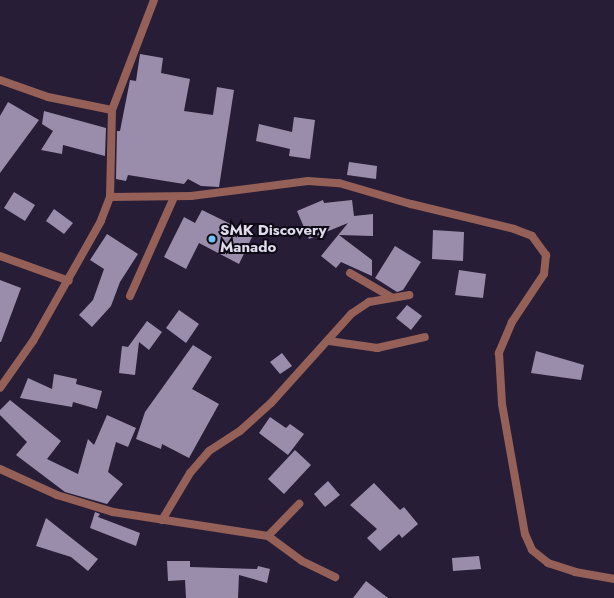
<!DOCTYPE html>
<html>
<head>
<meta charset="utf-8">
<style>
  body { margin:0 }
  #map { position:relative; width:614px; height:598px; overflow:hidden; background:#271d36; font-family:Jost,sans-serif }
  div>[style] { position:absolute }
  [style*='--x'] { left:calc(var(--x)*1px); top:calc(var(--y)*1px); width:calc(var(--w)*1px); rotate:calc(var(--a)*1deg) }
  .building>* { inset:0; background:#9a8dab }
  .minor>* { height:8px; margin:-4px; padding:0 4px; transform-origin:4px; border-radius:4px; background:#946057 }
  .dots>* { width:11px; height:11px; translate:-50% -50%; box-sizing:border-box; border:2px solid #0e0a15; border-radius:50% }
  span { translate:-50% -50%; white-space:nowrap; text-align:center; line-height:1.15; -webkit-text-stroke:4px #0e0a15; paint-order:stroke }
  .poi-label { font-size:15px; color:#e1dbec; font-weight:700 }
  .left { translate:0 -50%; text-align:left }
</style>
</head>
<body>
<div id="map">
  <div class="building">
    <i style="clip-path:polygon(140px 54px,163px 58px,161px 73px,190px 79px,184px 111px,213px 115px,217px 87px,234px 90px,219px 187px,201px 186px,188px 179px,184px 184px,128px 175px,126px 181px,116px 179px,117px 131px,120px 131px,130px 80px,136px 81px)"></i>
    <i style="clip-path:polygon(8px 102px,39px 120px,0 173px,0 116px)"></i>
    <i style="clip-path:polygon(44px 111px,106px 128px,105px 156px,63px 145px,62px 154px,41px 150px,53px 131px,42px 124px)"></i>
    <i style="clip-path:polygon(294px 117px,315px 120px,310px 159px,289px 156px,290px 149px,256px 141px,259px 124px,292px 132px)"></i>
    <i style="clip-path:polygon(349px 162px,377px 166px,376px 179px,347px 175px)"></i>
    <i style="clip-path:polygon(14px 192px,35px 205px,25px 221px,4px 208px)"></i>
    <i style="clip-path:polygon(323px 200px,324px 203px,352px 200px,354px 216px,373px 214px,373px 236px,339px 235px,372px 260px,372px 276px,341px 262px,336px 268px,321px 256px,348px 223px,309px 239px,297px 211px)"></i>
    <i style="clip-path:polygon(54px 209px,73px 223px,64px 234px,46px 221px)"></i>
    <i style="clip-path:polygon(202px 210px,253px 235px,239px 264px,199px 243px,186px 269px,164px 257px,184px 217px,195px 223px)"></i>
    <i style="clip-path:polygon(433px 230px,464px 232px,463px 261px,432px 259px)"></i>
    <i style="clip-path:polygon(107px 234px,138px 254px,120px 282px,111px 306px,92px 327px,79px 315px,93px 300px,104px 269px,90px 260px)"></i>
    <i style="clip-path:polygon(395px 246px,421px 262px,403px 290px,397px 292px,375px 278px)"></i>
    <i style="clip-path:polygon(459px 270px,486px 274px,483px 298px,455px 295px)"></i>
    <i style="clip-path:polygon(0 280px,21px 288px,1px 342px,0 342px)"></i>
    <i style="clip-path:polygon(407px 305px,422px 316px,411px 330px,396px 318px)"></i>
    <i style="clip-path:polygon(179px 310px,199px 324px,186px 343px,166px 328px)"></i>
    <i style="clip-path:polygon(147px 321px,162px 332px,149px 350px,139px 342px,135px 375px,119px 373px,122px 346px,128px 347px)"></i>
    <i style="clip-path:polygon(193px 345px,212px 357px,192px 389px,219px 404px,189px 458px,162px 444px,161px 449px,136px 439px,145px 412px)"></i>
    <i style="clip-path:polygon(536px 351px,584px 365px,581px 380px,531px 373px)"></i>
    <i style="clip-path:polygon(282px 353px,292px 366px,280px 374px,270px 362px)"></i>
    <i style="clip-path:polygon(54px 374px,77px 379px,76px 384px,102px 391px,97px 409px,73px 402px,72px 407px,20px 398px,28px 378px,52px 389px)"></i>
    <i style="clip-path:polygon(10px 400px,61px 441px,47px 459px,78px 474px,88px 439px,94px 445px,107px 415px,136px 428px,128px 447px,116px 442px,108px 472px,123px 484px,107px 504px,65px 492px,16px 455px,27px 442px,0 415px,0 410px)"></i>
    <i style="clip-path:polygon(270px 417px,286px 428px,290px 424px,304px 434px,288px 455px,259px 433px)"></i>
    <i style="clip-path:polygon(295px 450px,311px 465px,284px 494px,268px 479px)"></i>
    <i style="clip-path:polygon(328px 481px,340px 495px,325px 507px,314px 494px)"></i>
    <i style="clip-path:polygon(374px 483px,400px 510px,404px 507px,418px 524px,402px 538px,399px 534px,380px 551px,367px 538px,377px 529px,350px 505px)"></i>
    <i style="clip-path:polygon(95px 512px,100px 514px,98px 517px,140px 533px,136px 546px,90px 528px)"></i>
    <i style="clip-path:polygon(46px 518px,98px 559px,88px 571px,71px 557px,36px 546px)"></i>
    <i style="clip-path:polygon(479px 556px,481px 569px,453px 571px,452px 558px)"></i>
    <i style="clip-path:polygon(167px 561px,190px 561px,190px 567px,257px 569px,258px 566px,270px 569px,267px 583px,239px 575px,238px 598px,186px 598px,185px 580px,168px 581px)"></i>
    <i style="clip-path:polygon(366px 581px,388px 598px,353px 598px)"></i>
  </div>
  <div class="minor">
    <i style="--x:0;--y:80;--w:51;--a:19.5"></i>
    <i style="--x:48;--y:97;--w:65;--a:11.5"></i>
    <i style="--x:112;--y:110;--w:87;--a:91.3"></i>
    <i style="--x:110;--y:197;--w:26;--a:111"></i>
    <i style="--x:101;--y:221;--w:138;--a:119.5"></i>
    <i style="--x:33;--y:341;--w:57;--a:125.1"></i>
    <i style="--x:112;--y:110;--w:118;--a:-69.1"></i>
    <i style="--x:110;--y:197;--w:81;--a:-0.7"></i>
    <i style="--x:191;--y:196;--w:118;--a:-7.3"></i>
    <i style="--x:308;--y:181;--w:31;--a:4"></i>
    <i style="--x:339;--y:183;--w:75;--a:16.3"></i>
    <i style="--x:411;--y:204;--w:106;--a:13.6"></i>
    <i style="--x:514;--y:229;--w:19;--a:21"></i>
    <i style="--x:532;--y:236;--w:24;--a:54"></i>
    <i style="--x:546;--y:255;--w:19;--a:96"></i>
    <i style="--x:544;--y:274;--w:58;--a:123.7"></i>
    <i style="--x:512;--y:322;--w:34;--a:113"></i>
    <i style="--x:499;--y:353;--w:51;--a:86.6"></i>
    <i style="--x:502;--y:404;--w:132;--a:80"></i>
    <i style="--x:525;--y:534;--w:17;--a:66"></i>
    <i style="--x:532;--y:550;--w:21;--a:39"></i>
    <i style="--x:548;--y:563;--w:28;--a:18"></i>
    <i style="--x:575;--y:572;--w:40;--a:10"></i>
    <i style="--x:0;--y:256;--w:73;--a:19.9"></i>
    <i style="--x:350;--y:273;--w:48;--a:30.3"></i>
    <i style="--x:130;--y:296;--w:108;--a:-66"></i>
    <i style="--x:329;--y:341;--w:49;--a:8.3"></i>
    <i style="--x:377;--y:348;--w:49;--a:-12.9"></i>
    <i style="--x:0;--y:469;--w:63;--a:24.5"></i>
    <i style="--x:57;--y:495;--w:59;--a:16.9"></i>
    <i style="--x:113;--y:512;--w:157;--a:8.8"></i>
    <i style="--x:268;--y:536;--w:45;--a:-45.9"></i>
    <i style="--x:162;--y:520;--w:55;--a:-59.2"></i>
    <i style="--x:190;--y:473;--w:29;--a:-49"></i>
    <i style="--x:209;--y:451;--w:37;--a:-33"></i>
    <i style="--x:240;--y:431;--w:42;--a:-42.1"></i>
    <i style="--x:271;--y:403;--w:120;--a:-48"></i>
    <i style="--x:351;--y:314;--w:22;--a:-34"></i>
    <i style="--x:369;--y:302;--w:41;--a:-9.9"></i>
    <i style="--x:268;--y:536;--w:42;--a:36.3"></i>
    <i style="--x:302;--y:561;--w:37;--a:26"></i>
  </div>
  <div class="dots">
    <i style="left:212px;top:239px;background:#6fc2f4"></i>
  </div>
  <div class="poi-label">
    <span class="left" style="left:220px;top:239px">SMK Discovery<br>Manado</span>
  </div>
</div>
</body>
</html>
